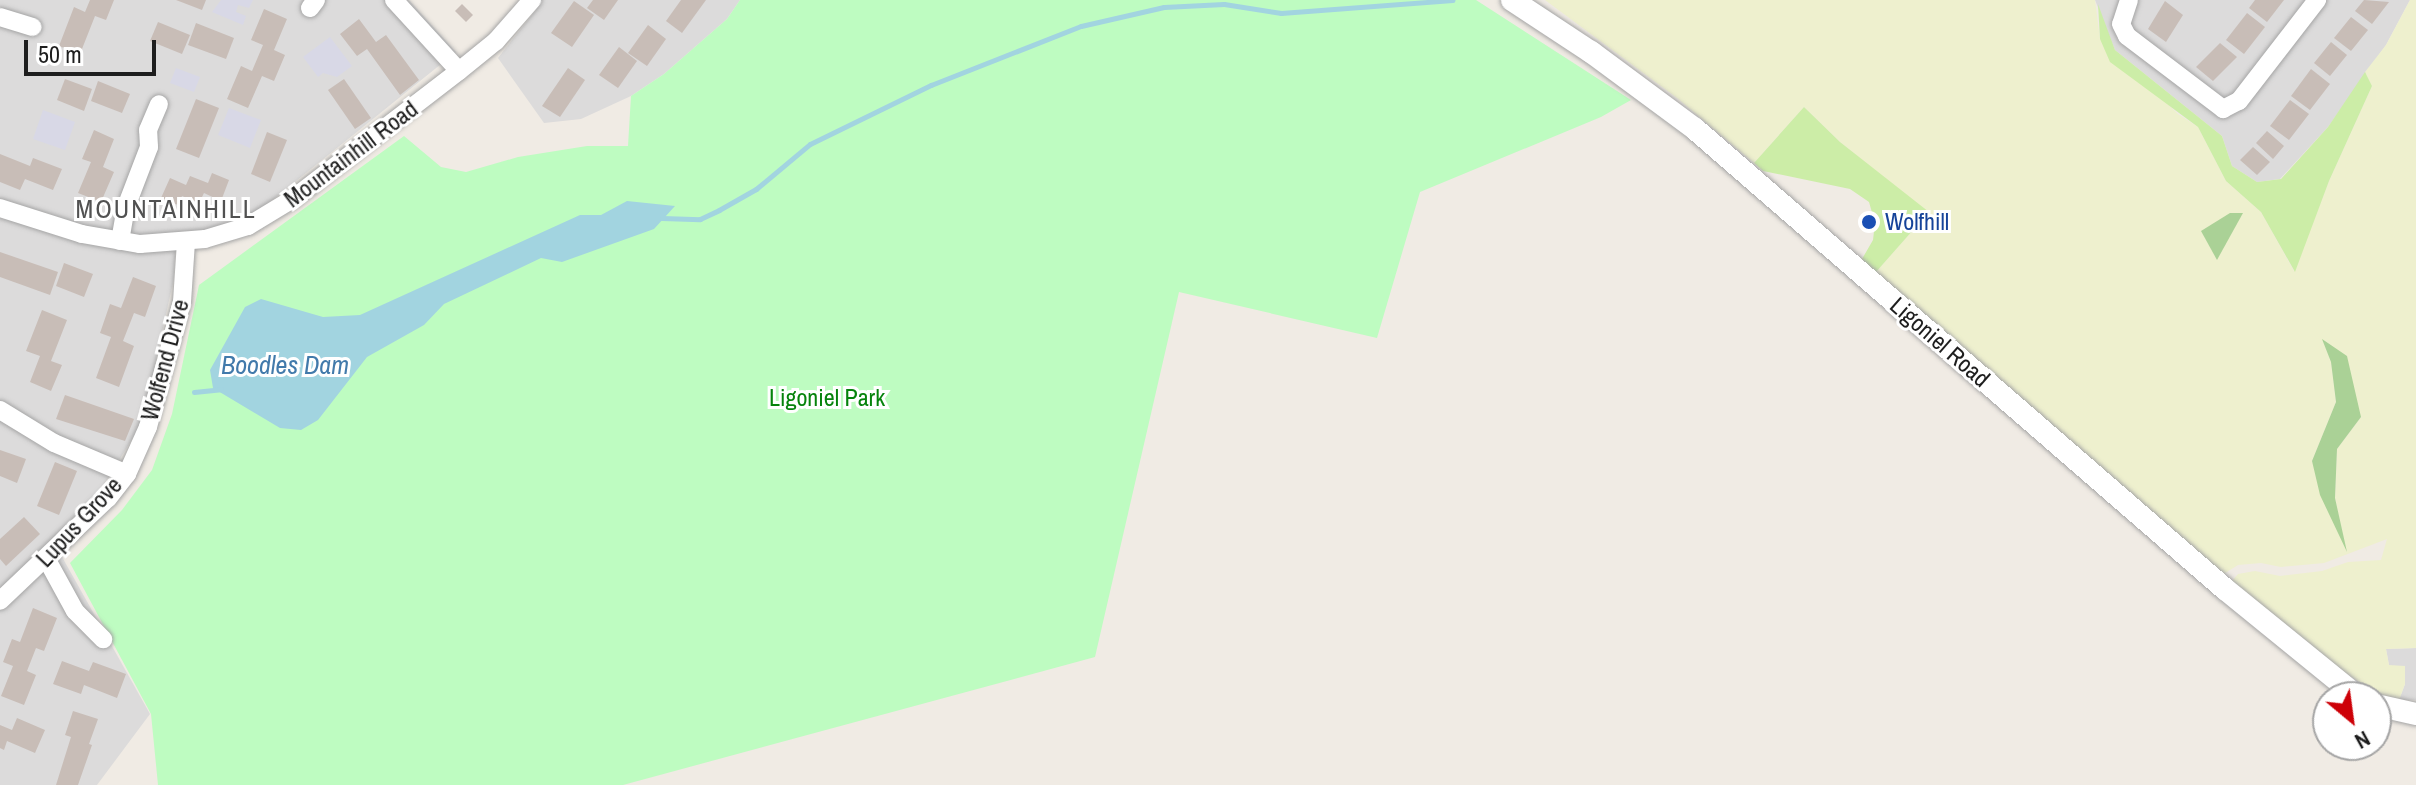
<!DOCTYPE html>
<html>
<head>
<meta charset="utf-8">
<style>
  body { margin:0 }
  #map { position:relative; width:2416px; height:785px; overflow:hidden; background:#f0ebe4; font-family:"Archivo Narrow",sans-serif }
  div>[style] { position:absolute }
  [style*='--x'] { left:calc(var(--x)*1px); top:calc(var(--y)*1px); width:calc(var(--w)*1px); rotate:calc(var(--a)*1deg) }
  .residential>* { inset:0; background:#dcdbdb }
  .farmland>* { inset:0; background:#eef0ce }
  .grass>* { inset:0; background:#cceda7 }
  .forest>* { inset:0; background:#aad196 }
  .park>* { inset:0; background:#befcc1 }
  .plaza>* { inset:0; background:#d8d8e6 }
  .water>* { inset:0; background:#a2d4e0 }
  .stream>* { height:5px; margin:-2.5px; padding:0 2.5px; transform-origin:2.5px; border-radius:2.5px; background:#a2d4e0 }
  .building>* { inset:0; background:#c8bdb7 }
  .roads { filter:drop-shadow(0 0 2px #a5a5a5) drop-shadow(0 0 2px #a5a5a5) }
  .minor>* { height:18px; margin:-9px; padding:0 9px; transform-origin:9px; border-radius:9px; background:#fff }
  .tertiary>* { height:22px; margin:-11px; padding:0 11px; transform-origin:11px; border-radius:11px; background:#fff }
  .dots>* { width:22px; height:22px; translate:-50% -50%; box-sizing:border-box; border:4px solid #fff; border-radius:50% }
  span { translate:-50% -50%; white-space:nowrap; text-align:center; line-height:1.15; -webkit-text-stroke:6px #fff; paint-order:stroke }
  .street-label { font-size:24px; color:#1e1e1e }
  .transit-label { font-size:24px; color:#164399 }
  .left { translate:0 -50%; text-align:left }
  .park-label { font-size:24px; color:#06830c }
  .neighbourhood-label { font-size:26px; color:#515151; letter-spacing:2px }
  .water-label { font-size:26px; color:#427aab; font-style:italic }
  .north { position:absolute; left:2312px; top:681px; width:80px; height:80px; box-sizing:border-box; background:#fff; border:2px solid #a5a5a5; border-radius:50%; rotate:151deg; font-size:22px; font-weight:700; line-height:32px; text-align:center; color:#1e1e1e }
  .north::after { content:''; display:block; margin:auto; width:28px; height:36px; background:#cd0007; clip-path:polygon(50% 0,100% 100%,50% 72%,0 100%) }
  .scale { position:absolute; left:24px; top:40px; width:132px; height:36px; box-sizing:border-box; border:4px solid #1e1e1e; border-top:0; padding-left:10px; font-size:24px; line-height:28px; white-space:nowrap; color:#1e1e1e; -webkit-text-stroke:6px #fff; paint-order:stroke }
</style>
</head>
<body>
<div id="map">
  <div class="residential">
    <i style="clip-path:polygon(0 0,409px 0,456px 52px,260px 210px,221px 230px,176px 235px,174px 278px,142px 423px,100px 491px,52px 539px,150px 714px,97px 785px,0 785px)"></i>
    <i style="clip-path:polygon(526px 0,740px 0,727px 19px,664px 74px,631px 96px,581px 119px,544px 123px,498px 58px,536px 10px)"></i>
    <i style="clip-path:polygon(2095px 0,2410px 0,2386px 45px,2328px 127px,2280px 179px,2257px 182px,2232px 166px,2222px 136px,2115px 50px)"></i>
    <i style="clip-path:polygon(2416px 648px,2416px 700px,2399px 700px,2405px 684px,2389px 665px,2386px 649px)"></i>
  </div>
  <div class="farmland">
    <i style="clip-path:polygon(evenodd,1545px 0,2095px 0,2100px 39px,2178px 114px,2198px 127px,2226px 181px,2261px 212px,2294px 271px,2329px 181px,2372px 86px,2365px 72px,2386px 45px,2410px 0,2416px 0,2416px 648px,2386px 649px,2389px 665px,2405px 666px,2405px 684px,2399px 700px,2379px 695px,2308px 648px,2231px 582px,2238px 574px,2255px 571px,2280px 576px,2322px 571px,2348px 562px,2381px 560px,2387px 539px,2324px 563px,2281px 567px,2261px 563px,2238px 565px,2222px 575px,1876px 272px,1928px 213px,1840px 142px,1804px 107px,1754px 163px,1677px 98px,1545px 0,2323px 340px,2361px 417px,2337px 449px,2335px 498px,2345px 547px,2312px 461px,2336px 402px,2331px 362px,2323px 340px)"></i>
  </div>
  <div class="grass">
    <i style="clip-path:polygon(2098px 4px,2115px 50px,2222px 136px,2232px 166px,2257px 182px,2281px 179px,2328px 127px,2365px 72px,2372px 86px,2329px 181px,2295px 272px,2261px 212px,2226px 181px,2198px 127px,2110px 62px,2100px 39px)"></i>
    <i style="clip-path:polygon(1804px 107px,1840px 142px,1929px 212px,1876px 272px,1862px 259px,1873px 240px,1875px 223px,1869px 202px,1850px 189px,1763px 171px,1754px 163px)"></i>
  </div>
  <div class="forest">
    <i style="clip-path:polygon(2230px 213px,2243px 213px,2217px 260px,2201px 231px)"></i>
    <i style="clip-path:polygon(2322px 339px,2347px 356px,2361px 417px,2337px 449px,2335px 498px,2347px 552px,2320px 495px,2312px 461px,2336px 402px,2331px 362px)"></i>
  </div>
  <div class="park">
    <i style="clip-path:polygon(740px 0,1476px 0,1631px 100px,1601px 117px,1420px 192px,1377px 338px,1179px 292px,1095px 657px,623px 785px,158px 785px,151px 714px,70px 563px,122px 510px,152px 470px,172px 414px,199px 285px,404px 136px,441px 167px,466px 172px,518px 157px,587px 146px,628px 146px,631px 96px,664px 74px,727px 19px)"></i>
  </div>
  <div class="plaza">
    <i style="clip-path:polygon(221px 0,253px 0,249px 8px,238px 5px,236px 12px,246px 16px,243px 25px,212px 12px)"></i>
    <i style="clip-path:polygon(330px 37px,352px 66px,337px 77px,323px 73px,318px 77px,303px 57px)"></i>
    <i style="clip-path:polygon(176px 68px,200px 77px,194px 92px,170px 83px)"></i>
    <i style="clip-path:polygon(229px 108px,261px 120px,250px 148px,218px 135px)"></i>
    <i style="clip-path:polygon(43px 110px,75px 122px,65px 150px,33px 139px)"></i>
  </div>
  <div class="water">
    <i style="clip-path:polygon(627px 201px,675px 206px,654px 229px,562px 262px,541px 258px,444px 304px,424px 325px,367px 357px,318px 420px,301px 430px,280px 428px,213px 388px,210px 370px,245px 307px,261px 299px,323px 317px,360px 315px,580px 215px,601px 215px)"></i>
  </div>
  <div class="stream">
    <i style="--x:662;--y:218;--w:38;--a:2"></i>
    <i style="--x:700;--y:219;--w:21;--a:-25"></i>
    <i style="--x:719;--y:210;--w:43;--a:-29.6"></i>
    <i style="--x:756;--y:189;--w:70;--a:-39.8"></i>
    <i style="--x:810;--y:144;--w:135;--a:-26"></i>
    <i style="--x:931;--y:85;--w:161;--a:-21.5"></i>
    <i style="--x:1081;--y:26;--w:85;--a:-12.9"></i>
    <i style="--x:1164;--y:7;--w:60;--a:-2.9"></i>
    <i style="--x:1224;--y:4;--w:58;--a:9"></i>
    <i style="--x:1281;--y:13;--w:172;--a:-4.3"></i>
    <i style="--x:194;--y:392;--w:27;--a:-6"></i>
  </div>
  <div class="building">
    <i style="clip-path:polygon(90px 0,114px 0,106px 20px,95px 16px,80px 54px,59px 46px,74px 7px,85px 12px)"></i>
    <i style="clip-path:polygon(176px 0,206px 0,202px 10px)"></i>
    <i style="clip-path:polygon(593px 0,618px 0,604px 20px,587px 8px)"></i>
    <i style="clip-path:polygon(681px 0,706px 0,682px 33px,666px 21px)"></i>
    <i style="clip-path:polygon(2255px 0,2284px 0,2267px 22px,2249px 8px)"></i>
    <i style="clip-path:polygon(2364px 0,2389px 2px,2372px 24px,2355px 11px)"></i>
    <i style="clip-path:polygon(574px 1px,594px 15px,572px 47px,551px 33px)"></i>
    <i style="clip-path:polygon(2165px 1px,2183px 15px,2166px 42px,2148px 29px)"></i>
    <i style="clip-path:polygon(462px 4px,473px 15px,466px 22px,455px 11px)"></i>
    <i style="clip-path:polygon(264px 9px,287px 19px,274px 50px,285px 55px,274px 81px,262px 76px,248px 108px,227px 99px,241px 66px,252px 71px,263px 45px,251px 40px)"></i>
    <i style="clip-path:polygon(2247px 13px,2265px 27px,2244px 54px,2226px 40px)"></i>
    <i style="clip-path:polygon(2351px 17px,2368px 30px,2351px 51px,2334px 38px)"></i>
    <i style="clip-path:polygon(359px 19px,376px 42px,386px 35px,419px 80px,400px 95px,367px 49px,357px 56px,340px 34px)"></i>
    <i style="clip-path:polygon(158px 22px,190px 35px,182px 54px,150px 41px)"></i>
    <i style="clip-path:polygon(196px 23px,234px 38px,226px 59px,188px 45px)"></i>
    <i style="clip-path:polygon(648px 25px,666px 39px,647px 66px,628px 53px)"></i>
    <i style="clip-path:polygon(2331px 42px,2347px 55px,2330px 76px,2314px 63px)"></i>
    <i style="clip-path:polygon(2220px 43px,2237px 57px,2213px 81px,2196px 67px)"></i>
    <i style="clip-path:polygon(619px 47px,637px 61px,618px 88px,599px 75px)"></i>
    <i style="clip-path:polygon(568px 68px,585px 80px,560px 117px,542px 106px)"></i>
    <i style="clip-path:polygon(2311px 69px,2330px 84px,2310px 110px,2291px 96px)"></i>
    <i style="clip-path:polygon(65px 79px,92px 89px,84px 111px,57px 100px)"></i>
    <i style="clip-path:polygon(344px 79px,371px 118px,355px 129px,328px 90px)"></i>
    <i style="clip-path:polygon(98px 81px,130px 94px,122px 113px,91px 101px)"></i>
    <i style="clip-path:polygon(196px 99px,219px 108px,199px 158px,176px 149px)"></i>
    <i style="clip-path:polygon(2290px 100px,2309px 114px,2289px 140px,2270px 126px)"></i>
    <i style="clip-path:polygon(94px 130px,114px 139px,103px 167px,114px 172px,101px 202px,78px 193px,91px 162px,82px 159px)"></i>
    <i style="clip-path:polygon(2267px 131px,2284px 146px,2273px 159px,2256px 143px)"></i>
    <i style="clip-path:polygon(267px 132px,287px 140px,270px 182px,251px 174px)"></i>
    <i style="clip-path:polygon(2253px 147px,2270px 162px,2257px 175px,2240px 160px)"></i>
    <i style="clip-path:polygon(0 154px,30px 166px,33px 158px,62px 169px,53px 190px,25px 179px,20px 190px,0 182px)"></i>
    <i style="clip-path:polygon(212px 173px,229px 180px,221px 201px,204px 193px,199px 203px,182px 196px,178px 205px,161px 198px,170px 178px,186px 185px,190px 176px,208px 183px)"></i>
    <i style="clip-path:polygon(0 252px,58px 272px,50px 295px,0 277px)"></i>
    <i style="clip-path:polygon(64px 263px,93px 274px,84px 297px,56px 286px)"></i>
    <i style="clip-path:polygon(133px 277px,156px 286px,145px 317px,134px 313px,123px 341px,134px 346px,119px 387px,96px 378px,111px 337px,100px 333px,110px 304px,121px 308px)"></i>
    <i style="clip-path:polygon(42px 310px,67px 320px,51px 361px,62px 365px,51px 391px,30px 382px,40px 356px,26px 351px)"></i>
    <i style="clip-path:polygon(65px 395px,134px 419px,125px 441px,56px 419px)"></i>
    <i style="clip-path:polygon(0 450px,26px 459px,17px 483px,0 476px)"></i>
    <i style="clip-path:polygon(55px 462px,77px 471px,59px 515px,37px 506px)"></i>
    <i style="clip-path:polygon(24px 517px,40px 534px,6px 566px,0 559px,0 539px)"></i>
    <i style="clip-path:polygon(33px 608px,57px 618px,44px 651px,36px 648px,27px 671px,36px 675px,24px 705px,1px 696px,13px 666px,3px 662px,12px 639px,20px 642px)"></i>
    <i style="clip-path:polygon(62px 661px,89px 671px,93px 662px,126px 674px,117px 698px,84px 685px,81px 694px,53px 684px)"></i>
    <i style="clip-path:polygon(73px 711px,98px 719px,89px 744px,92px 745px,78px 785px,56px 785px,71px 737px,65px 735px)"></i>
    <i style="clip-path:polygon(17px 718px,45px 730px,35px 753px,7px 741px,4px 750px,0 748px,0 725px,12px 730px)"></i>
  </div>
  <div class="roads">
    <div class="minor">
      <i style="--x:394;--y:0;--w:96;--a:47.5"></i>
      <i style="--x:2129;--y:0;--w:25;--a:108"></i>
      <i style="--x:2121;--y:24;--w:13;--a:63"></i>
      <i style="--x:2127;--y:36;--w:121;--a:37.2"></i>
      <i style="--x:2223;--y:109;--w:18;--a:-27"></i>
      <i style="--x:2239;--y:101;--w:128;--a:-52.3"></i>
      <i style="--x:310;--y:8;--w:10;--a:-53"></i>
      <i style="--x:0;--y:17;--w:34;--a:17"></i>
      <i style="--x:0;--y:208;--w:86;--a:17.6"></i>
      <i style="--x:82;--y:234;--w:59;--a:9.8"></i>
      <i style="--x:140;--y:244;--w:65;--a:-4.4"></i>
      <i style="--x:205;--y:239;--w:45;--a:-16.8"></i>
      <i style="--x:248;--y:226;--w:54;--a:-31.3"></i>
      <i style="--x:294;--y:198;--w:208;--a:-37.6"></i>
      <i style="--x:459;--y:71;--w:48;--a:-39"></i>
      <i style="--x:496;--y:41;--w:55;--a:-48.7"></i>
      <i style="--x:120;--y:241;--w:35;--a:-80"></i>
      <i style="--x:126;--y:207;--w:64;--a:-69"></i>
      <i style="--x:149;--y:147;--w:17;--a:-93"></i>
      <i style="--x:148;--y:130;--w:28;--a:-67"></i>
      <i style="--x:0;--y:410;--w:63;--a:31.4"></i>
      <i style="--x:54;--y:443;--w:79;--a:23"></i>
      <i style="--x:127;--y:474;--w:31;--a:128"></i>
      <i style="--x:108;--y:498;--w:149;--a:136.4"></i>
      <i style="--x:127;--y:474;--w:51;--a:-65.9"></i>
      <i style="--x:148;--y:427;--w:130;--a:-74.8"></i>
      <i style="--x:182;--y:302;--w:60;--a:-86.2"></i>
      <i style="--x:46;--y:558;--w:60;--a:61.3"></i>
      <i style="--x:75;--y:611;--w:40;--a:45"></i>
    </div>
    <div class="tertiary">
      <i style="--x:1512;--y:0;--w:95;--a:33.4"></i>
      <i style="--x:1591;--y:52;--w:129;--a:36.5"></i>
      <i style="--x:1695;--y:129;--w:702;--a:40.96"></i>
      <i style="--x:2225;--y:589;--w:171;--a:39.1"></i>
      <i style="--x:2376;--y:705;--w:41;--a:12.7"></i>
    </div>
  </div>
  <div class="dots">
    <i style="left:1869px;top:222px;background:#1a4fb4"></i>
  </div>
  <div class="street-label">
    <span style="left:351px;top:154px;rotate:-37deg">Mountainhill Road</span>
    <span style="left:1940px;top:342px;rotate:41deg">Ligoniel Road</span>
    <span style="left:165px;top:360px;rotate:-75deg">Wolfend Drive</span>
    <span style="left:79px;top:522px;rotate:-47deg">Lupus Grove</span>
  </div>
  <div class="transit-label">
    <span class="left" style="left:1885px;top:222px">Wolfhill</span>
  </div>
  <div class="park-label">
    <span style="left:827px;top:398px">Ligoniel Park</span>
  </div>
  <div class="neighbourhood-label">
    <span style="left:166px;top:209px">MOUNTAINHILL</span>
  </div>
  <div class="water-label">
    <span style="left:285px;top:365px">Boodles Dam</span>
  </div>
  <div class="north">N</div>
  <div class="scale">50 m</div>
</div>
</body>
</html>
